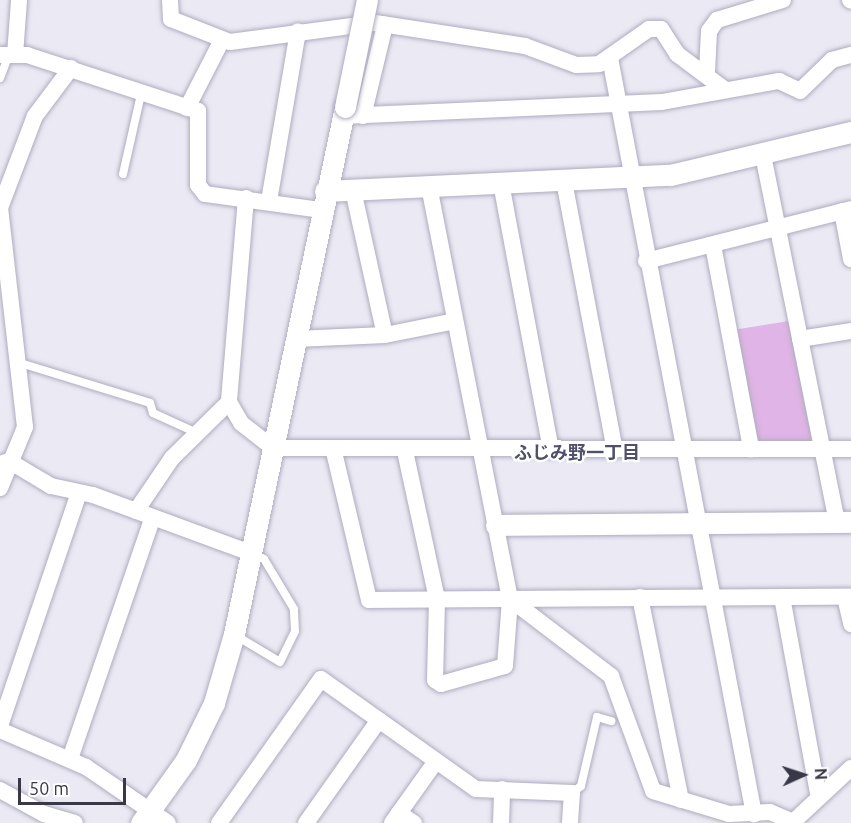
<!DOCTYPE html>
<html>
<head>
<meta charset="utf-8">
<style>
  body { margin:0 }
  #map { position:relative; width:851px; height:823px; overflow:hidden; background:#ebeaf4; font-family:Ubuntu,"Noto Sans JP",sans-serif }
  div>[style] { position:absolute }
  [style*='--x'] { left:calc(var(--x)*1px); top:calc(var(--y)*1px); width:calc(var(--w)*1px); rotate:calc(var(--a)*1deg) }
  .green>* { inset:0; background:#e0b4e6 }
  .roads { filter:drop-shadow(0 0 2px #aeacbf) drop-shadow(0 0 2px #aeacbf) }
  .service>* { height:8px; margin:-4px; padding:0 4px; transform-origin:4px; border-radius:4px; background:#fff }
  .minor>* { height:16px; margin:-8px; padding:0 8px; transform-origin:8px; border-radius:8px; background:#fff }
  .tertiary>* { height:21px; margin:-10.5px; padding:0 10.5px; transform-origin:10.5px; border-radius:10.5px; background:#fff }
  .bridges { filter:drop-shadow(0 0 2px #aeacbf) drop-shadow(0 0 2px #aeacbf) }
  .tertiary-bridge>* { height:21px; margin:-10.5px; padding:0 10.5px; transform-origin:10.5px; border-radius:10.5px; background:#fff }
  span { translate:-50% -50%; white-space:nowrap; text-align:center; line-height:1.15; -webkit-text-stroke:4.5px #fff; paint-order:stroke }
  .neighbourhood-label { font-size:18px; color:#50506a; font-weight:700 }
  .north { position:absolute; left:773px; top:745px; width:60px; height:60px; -webkit-text-stroke:4px #fff; paint-order:stroke; rotate:87deg; font-size:16px; font-weight:700; line-height:24px; text-align:center; color:#393848 }
  .north::after { content:''; display:block; margin:auto; width:21px; height:27px; background:#393848; clip-path:polygon(50% 0,100% 100%,50% 72%,0 100%) }
  .scale { position:absolute; left:18px; top:778px; width:108px; height:27px; box-sizing:border-box; border:3px solid #393848; border-top:0; padding-left:8px; font-size:18px; line-height:21px; white-space:nowrap; color:#393848; -webkit-text-stroke:4px #fff; paint-order:stroke }
</style>
</head>
<body>
<div id="map">
  <div class="green">
    <i style="clip-path:polygon(789px 321px,812px 442px,756px 441px,733px 330px)"></i>
  </div>
  <div class="roads">
    <div class="service">
      <i style="--x:0;--y:78;--w:25;--a:-69"></i>
      <i style="--x:123;--y:174;--w:82;--a:-77.3"></i>
      <i style="--x:17;--y:362;--w:139;--a:17.1"></i>
      <i style="--x:150;--y:403;--w:10;--a:73"></i>
      <i style="--x:153;--y:413;--w:48;--a:24.4"></i>
      <i style="--x:235;--y:635;--w:52;--a:31"></i>
      <i style="--x:280;--y:662;--w:34;--a:-64"></i>
      <i style="--x:295;--y:631;--w:22;--a:-93"></i>
      <i style="--x:294;--y:609;--w:58;--a:-121"></i>
      <i style="--x:264;--y:559;--w:13;--a:-153"></i>
      <i style="--x:572;--y:793;--w:11;--a:-38"></i>
      <i style="--x:581;--y:786;--w:71;--a:-76.9"></i>
      <i style="--x:597;--y:717;--w:15;--a:16"></i>
    </div>
    <div class="minor">
      <i style="--x:170;--y:0;--w:19;--a:87"></i>
      <i style="--x:171;--y:19;--w:63;--a:21.3"></i>
      <i style="--x:230;--y:42;--w:146;--a:-7.5"></i>
      <i style="--x:375;--y:23;--w:152;--a:8.7"></i>
      <i style="--x:525;--y:46;--w:54;--a:20.4"></i>
      <i style="--x:576;--y:65;--w:23;--a:-2"></i>
      <i style="--x:599;--y:64;--w:61;--a:-35"></i>
      <i style="--x:649;--y:29;--w:12;--a:0"></i>
      <i style="--x:661;--y:29;--w:30;--a:57"></i>
      <i style="--x:677;--y:54;--w:59;--a:36.7"></i>
      <i style="--x:850;--y:0;--w:1;--a:45"></i>
      <i style="--x:0;--y:55;--w:27;--a:0"></i>
      <i style="--x:27;--y:55;--w:180;--a:18.1"></i>
      <i style="--x:198;--y:111;--w:74;--a:90"></i>
      <i style="--x:198;--y:185;--w:11;--a:52"></i>
      <i style="--x:205;--y:194;--w:117;--a:7.9"></i>
      <i style="--x:15;--y:55;--w:55;--a:-85.8"></i>
      <i style="--x:610;--y:58;--w:770;--a:79.22"></i>
      <i style="--x:707;--y:72;--w:41;--a:-87.2"></i>
      <i style="--x:709;--y:31;--w:14;--a:-54"></i>
      <i style="--x:717;--y:20;--w:69;--a:-16.9"></i>
      <i style="--x:187;--y:108;--w:76;--a:-62.8"></i>
      <i style="--x:343;--y:116;--w:319;--a:-2.5"></i>
      <i style="--x:662;--y:102;--w:119;--a:-10.2"></i>
      <i style="--x:779;--y:81;--w:23;--a:25"></i>
      <i style="--x:800;--y:91;--w:45;--a:-44.1"></i>
      <i style="--x:832;--y:60;--w:20;--a:-15"></i>
      <i style="--x:363;--y:116;--w:94;--a:-76.4"></i>
      <i style="--x:763;--y:155;--w:374;--a:78.6"></i>
      <i style="--x:564;--y:181;--w:274;--a:79.3"></i>
      <i style="--x:501;--y:183;--w:272;--a:79.4"></i>
      <i style="--x:353;--y:190;--w:148;--a:77.6"></i>
      <i style="--x:246;--y:198;--w:205;--a:94.8"></i>
      <i style="--x:229;--y:402;--w:24;--a:60"></i>
      <i style="--x:241;--y:423;--w:41;--a:38"></i>
      <i style="--x:273;--y:448;--w:578;--a:0.1"></i>
      <i style="--x:269;--y:201;--w:172;--a:-80.3"></i>
      <i style="--x:842;--y:211;--w:49;--a:79.4"></i>
      <i style="--x:713;--y:245;--w:208;--a:79.4"></i>
      <i style="--x:646;--y:261;--w:211;--a:-14.2"></i>
      <i style="--x:296;--y:339;--w:89;--a:-2.6"></i>
      <i style="--x:385;--y:335;--w:71;--a:-11.3"></i>
      <i style="--x:800;--y:339;--w:52;--a:-8.9"></i>
      <i style="--x:405;--y:451;--w:151;--a:77.8"></i>
      <i style="--x:437;--y:599;--w:81;--a:91.4"></i>
      <i style="--x:435;--y:680;--w:7;--a:34"></i>
      <i style="--x:441;--y:684;--w:66;--a:-15.7"></i>
      <i style="--x:505;--y:666;--w:67;--a:-85.7"></i>
      <i style="--x:510;--y:599;--w:420;--a:-101.1"></i>
      <i style="--x:334;--y:452;--w:152;--a:76.7"></i>
      <i style="--x:369;--y:600;--w:482;--a:-0.4"></i>
      <i style="--x:0;--y:464;--w:9;--a:-18"></i>
      <i style="--x:9;--y:461;--w:49;--a:30.8"></i>
      <i style="--x:51;--y:486;--w:43;--a:12.1"></i>
      <i style="--x:93;--y:495;--w:168;--a:20.2"></i>
      <i style="--x:0;--y:488;--w:66;--a:-67.7"></i>
      <i style="--x:25;--y:427;--w:220;--a:-96.5"></i>
      <i style="--x:0;--y:208;--w:98;--a:-69.2"></i>
      <i style="--x:35;--y:116;--w:60;--a:-53.1"></i>
      <i style="--x:136;--y:511;--w:64;--a:-55.8"></i>
      <i style="--x:172;--y:458;--w:80;--a:-44.5"></i>
      <i style="--x:640;--y:597;--w:207;--a:78.6"></i>
      <i style="--x:782;--y:597;--w:199;--a:79.6"></i>
      <i style="--x:845;--y:597;--w:28;--a:77"></i>
      <i style="--x:510;--y:599;--w:127;--a:37.3"></i>
      <i style="--x:611;--y:676;--w:122;--a:69.9"></i>
      <i style="--x:653;--y:791;--w:79;--a:16.8"></i>
      <i style="--x:729;--y:814;--w:41;--a:-2.8"></i>
      <i style="--x:770;--y:812;--w:25;--a:23"></i>
      <i style="--x:793;--y:822;--w:79;--a:-43"></i>
      <i style="--x:0;--y:726;--w:244;--a:-71.3"></i>
      <i style="--x:0;--y:730;--w:94;--a:23.3"></i>
      <i style="--x:86;--y:767;--w:99;--a:34.3"></i>
      <i style="--x:70;--y:759;--w:253;--a:-71.1"></i>
      <i style="--x:0;--y:790;--w:50;--a:28.6"></i>
      <i style="--x:44;--y:814;--w:32;--a:16"></i>
      <i style="--x:399;--y:813;--w:18;--a:34"></i>
      <i style="--x:219;--y:823;--w:176;--a:-54.7"></i>
      <i style="--x:321;--y:679;--w:190;--a:35.4"></i>
      <i style="--x:476;--y:789;--w:96;--a:2.4"></i>
      <i style="--x:572;--y:793;--w:30;--a:94"></i>
      <i style="--x:306;--y:823;--w:126;--a:-54.7"></i>
      <i style="--x:392;--y:823;--w:76;--a:-54.6"></i>
      <i style="--x:501;--y:823;--w:34;--a:-88"></i>
    </div>
    <div class="tertiary">
      <i style="--x:325;--y:191;--w:345;--a:-2.7"></i>
      <i style="--x:670;--y:175;--w:186;--a:-13.4"></i>
      <i style="--x:496;--y:525;--w:355;--a:-0.5"></i>
      <i style="--x:141;--y:823;--w:77;--a:-54.5"></i>
      <i style="--x:186;--y:760;--w:64;--a:-63.8"></i>
      <i style="--x:214;--y:703;--w:72;--a:-73.8"></i>
      <i style="--x:234;--y:634;--w:539;--a:-78.11"></i>
    </div>
  </div>
  <div class="bridges">
    <div class="tertiary-bridge">
      <i style="--x:345;--y:107;--w:109;--a:-78.4"></i>
    </div>
  </div>
  <div class="neighbourhood-label">
    <span style="left:577px;top:452px">ふじみ野一丁目</span>
  </div>
  <div class="north">N</div>
  <div class="scale">50 m</div>
</div>
</body>
</html>
